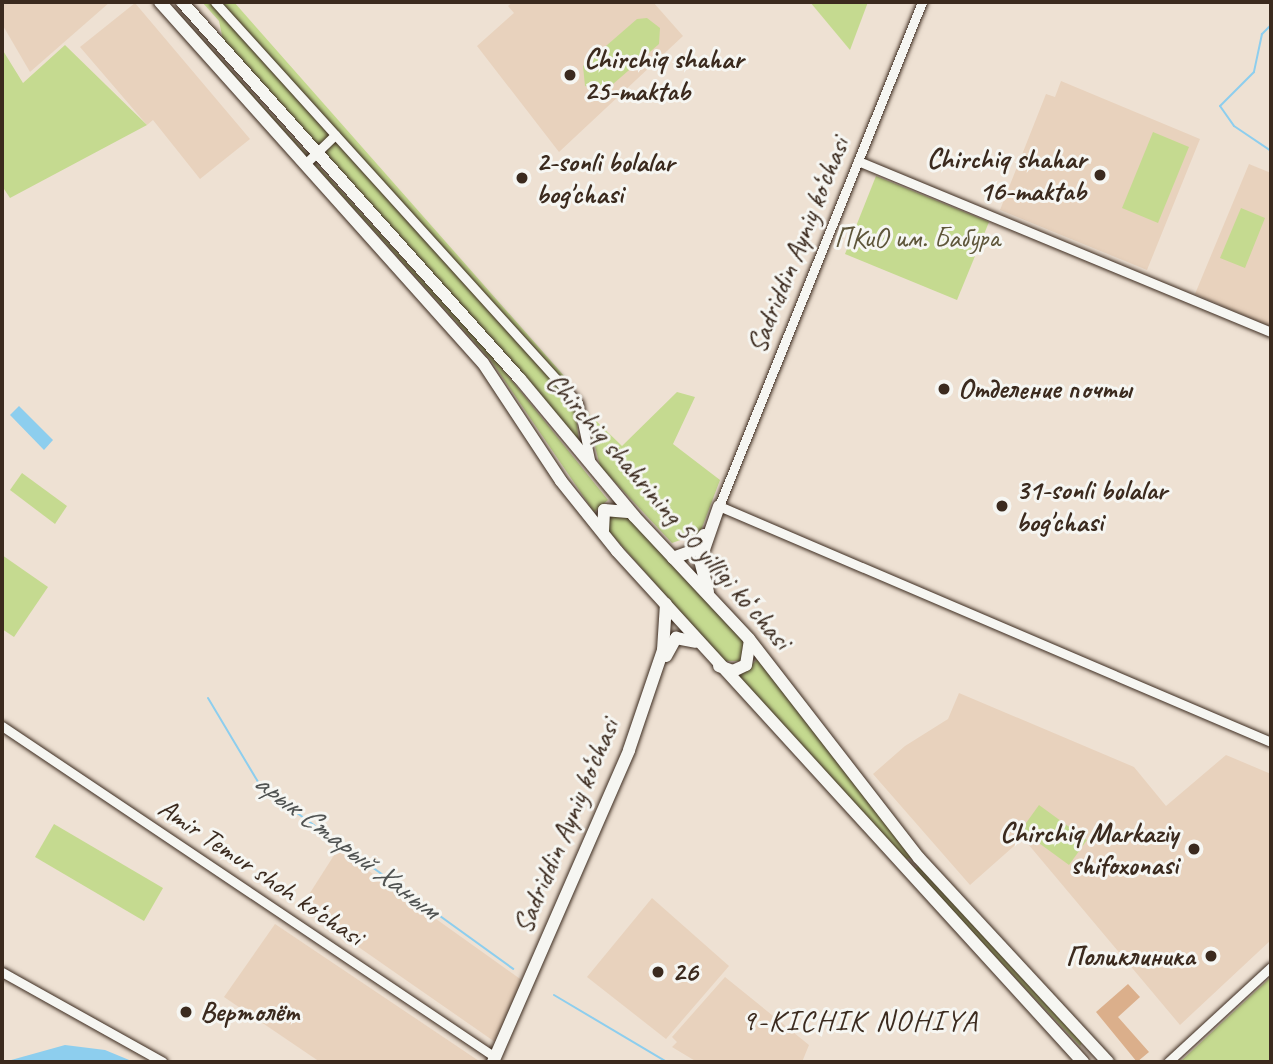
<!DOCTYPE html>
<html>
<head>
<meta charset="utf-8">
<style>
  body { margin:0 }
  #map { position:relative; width:1273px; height:1064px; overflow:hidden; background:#eee1d3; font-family:Caveat,sans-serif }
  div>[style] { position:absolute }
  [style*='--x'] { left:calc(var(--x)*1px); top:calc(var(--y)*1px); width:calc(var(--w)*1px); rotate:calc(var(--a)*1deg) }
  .built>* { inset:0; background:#e8d2bd }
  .green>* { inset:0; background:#c5da90 }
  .water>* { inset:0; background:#8dceee }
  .stream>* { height:2px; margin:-1px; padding:0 1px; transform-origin:1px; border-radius:1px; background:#8dceee }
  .building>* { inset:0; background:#dbaf8b }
  .roads { filter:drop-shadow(0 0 2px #3b2a1e) drop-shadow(0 0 2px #3b2a1e) }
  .minor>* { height:9px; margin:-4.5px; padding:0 4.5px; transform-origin:4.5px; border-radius:4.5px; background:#f6f6f2 }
  .major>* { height:12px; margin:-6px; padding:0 6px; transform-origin:6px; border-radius:6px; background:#f6f6f2 }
  .dots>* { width:19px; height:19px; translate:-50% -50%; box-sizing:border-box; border:4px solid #f6f6f2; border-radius:50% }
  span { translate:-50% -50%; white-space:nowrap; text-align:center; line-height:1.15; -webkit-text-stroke:6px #f6f6f2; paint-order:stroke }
  .poi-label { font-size:28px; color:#3b2a1e; font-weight:700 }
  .left { translate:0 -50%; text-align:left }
  .right { translate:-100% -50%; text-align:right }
  .park-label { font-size:28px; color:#5e563a }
  .street-label { font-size:28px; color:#3b2a1e }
  .water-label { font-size:30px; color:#505352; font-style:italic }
  .neighbourhood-label { font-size:30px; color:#3b2a1e; letter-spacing:2px }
  .frame { position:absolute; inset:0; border:4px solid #3b2a1e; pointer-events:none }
</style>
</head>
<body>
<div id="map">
  <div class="built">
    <i style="clip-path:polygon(2px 2px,110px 2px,30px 72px,2px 24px)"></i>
    <i style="clip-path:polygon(513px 2px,653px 2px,683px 36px,559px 152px,477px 46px,514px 13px,508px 6px)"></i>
    <i style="clip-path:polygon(135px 3px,250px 139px,200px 179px,153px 120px,147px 125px,80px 47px)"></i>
    <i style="clip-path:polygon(1061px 81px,1200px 139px,1147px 270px,1000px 210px,1046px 94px,1055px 97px)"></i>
    <i style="clip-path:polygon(1249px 164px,1271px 173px,1271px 327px,1195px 294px)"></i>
    <i style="clip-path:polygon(959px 693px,1134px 767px,1166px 806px,1226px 755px,1271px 774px,1271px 940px,1180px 1025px,1023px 838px,970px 885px,873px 774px,905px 746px,948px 719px)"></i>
    <i style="clip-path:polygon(338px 849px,523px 981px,495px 1042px,301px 907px)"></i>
    <i style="clip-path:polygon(652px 898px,729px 966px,666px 1039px,587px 977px)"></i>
    <i style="clip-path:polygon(275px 924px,479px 1061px,478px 1062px,320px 1062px,224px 997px)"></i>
    <i style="clip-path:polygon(725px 977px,809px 1045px,802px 1062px,697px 1062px,672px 1047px,677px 1042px,672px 1037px)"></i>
  </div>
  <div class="green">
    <i style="clip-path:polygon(168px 2px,493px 357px,608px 500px,594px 512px,490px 359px)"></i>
    <i style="clip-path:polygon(190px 2px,234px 2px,573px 386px,579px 445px,223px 40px,219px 21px,202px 2px)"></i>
    <i style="clip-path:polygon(810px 2px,868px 2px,850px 50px)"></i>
    <i style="clip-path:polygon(647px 18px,660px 28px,659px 44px,605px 91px,585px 86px,583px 66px,637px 19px)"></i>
    <i style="clip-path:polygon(65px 45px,147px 125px,10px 198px,2px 186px,2px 49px,23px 83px)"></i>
    <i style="clip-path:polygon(1153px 132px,1189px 147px,1158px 223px,1122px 208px)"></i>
    <i style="clip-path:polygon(876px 176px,989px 222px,957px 300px,845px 254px)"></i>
    <i style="clip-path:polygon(1241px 208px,1265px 218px,1245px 268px,1220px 258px)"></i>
    <i style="clip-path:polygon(677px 392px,695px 397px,673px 444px,720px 480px,700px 533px,672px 543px,600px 466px,586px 411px,622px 446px)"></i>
    <i style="clip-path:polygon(22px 473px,67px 506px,55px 524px,10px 490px)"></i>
    <i style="clip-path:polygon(625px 513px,745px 642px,740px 661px,724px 661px,607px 529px,606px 516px)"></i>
    <i style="clip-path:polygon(2px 555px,48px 587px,14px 637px,2px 629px)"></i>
    <i style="clip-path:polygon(759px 658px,912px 856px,911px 858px,905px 859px,737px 678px)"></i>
    <i style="clip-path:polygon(1039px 805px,1087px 840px,1069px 865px,1021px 830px)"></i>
    <i style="clip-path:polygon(54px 824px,163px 888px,144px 921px,35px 857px)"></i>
    <i style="clip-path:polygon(919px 866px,1082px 1043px,1080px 1046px,914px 870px)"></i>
    <i style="clip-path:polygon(1271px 977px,1271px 1062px,1180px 1062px)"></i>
  </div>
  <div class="water">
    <i style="clip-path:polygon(19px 406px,53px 440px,44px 450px,10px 415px)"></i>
    <i style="clip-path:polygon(65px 1045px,105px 1050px,134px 1062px,4px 1062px)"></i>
  </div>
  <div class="stream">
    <i style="--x:1271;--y:25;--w:13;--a:135"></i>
    <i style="--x:1262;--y:34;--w:39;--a:102"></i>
    <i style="--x:1254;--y:72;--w:48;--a:135"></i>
    <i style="--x:1220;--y:106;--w:24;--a:55"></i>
    <i style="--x:1234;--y:126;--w:45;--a:34"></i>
    <i style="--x:208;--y:698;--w:104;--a:59.2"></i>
    <i style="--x:261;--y:787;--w:311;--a:35.8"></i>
    <i style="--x:554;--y:995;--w:131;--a:30.7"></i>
  </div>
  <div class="building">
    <i style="clip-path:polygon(1128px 984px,1140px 997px,1118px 1017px,1149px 1052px,1137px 1062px,1096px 1012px)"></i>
  </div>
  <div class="roads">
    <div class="minor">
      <i style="--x:215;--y:2;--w:541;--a:47.85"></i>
      <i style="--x:578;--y:403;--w:62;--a:78"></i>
      <i style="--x:922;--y:2;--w:543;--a:111.94"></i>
      <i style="--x:719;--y:506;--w:600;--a:23.15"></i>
      <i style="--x:858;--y:161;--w:447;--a:22.5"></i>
      <i style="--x:305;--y:164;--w:42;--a:-44"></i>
      <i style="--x:2;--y:726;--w:594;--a:33.88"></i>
      <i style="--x:2;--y:972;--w:184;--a:29.2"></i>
      <i style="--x:1168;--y:1062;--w:140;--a:-42.7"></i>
    </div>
    <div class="major">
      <i style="--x:160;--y:2;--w:484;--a:48.2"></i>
      <i style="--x:483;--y:363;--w:141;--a:56.5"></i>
      <i style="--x:561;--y:481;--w:90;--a:51.3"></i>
      <i style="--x:617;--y:551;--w:692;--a:47.64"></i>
      <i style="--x:182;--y:2;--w:506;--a:48.12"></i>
      <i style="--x:520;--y:379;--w:178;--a:50.2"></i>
      <i style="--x:634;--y:516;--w:168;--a:46.9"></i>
      <i style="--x:749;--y:639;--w:277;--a:52.2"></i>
      <i style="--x:919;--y:858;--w:278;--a:47.2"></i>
      <i style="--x:603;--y:531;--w:21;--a:-87"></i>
      <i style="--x:604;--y:510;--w:24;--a:5"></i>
      <i style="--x:673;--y:558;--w:20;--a:-20"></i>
      <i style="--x:692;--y:551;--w:20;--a:-53"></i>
      <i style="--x:708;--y:592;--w:32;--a:-104"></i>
      <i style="--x:700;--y:561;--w:58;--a:-70.9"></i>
      <i style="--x:666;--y:656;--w:21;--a:-61"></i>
      <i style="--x:676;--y:638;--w:20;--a:11"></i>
      <i style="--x:719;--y:666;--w:15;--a:20"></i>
      <i style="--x:733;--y:671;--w:14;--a:-25"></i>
      <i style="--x:746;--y:665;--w:24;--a:-81"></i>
      <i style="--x:493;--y:1062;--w:340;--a:-66.4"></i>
      <i style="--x:629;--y:750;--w:106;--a:-71.2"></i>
      <i style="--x:663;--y:650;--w:46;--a:-86.3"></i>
    </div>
  </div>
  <div class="dots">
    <i style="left:570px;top:75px;background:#3b2a1e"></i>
    <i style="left:1100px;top:175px;background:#3b2a1e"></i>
    <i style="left:522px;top:178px;background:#3b2a1e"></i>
    <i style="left:944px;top:389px;background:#3b2a1e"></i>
    <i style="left:1002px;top:506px;background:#3b2a1e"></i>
    <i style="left:1194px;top:849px;background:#3b2a1e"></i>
    <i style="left:1211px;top:956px;background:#3b2a1e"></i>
    <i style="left:658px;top:972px;background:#3b2a1e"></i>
    <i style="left:186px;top:1012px;background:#3b2a1e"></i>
  </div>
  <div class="poi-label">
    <span class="left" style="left:584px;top:75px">Chirchiq shahar<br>25-maktab</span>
    <span class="right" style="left:1086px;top:175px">Chirchiq shahar<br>16-maktab</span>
    <span class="left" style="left:536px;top:178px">2-sonli bolalar<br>bog'chasi</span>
    <span class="left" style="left:958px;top:389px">Отделение почты</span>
    <span class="left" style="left:1016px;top:506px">31-sonli bolalar<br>bog'chasi</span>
    <span class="right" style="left:1178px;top:849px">Chirchiq Markaziy<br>shifoxonasi</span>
    <span class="right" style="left:1195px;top:956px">Поликлиника</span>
    <span class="left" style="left:672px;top:972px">26</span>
    <span class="left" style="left:200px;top:1012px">Вертолёт</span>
  </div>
  <div class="park-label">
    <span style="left:917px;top:238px">ПКиО им. Бабура</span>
  </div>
  <div class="street-label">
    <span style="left:798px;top:245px;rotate:-68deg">Sadriddin Ayniy ko‘chasi</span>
    <span style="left:669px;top:511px;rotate:49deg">Chirchiq shahrining 50 yilligi koʻchasi</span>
    <span style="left:566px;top:826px;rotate:-67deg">Sadriddin Ayniy ko‘chasi</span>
    <span style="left:261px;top:872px;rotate:34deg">Amir Temur shoh ko‘chasi</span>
  </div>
  <div class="water-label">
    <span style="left:347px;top:845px;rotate:37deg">арык Старый Ханым</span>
  </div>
  <div class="neighbourhood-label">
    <span style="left:860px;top:1020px">9-KICHIK NOHIYA</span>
  </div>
  <div class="frame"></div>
</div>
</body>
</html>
